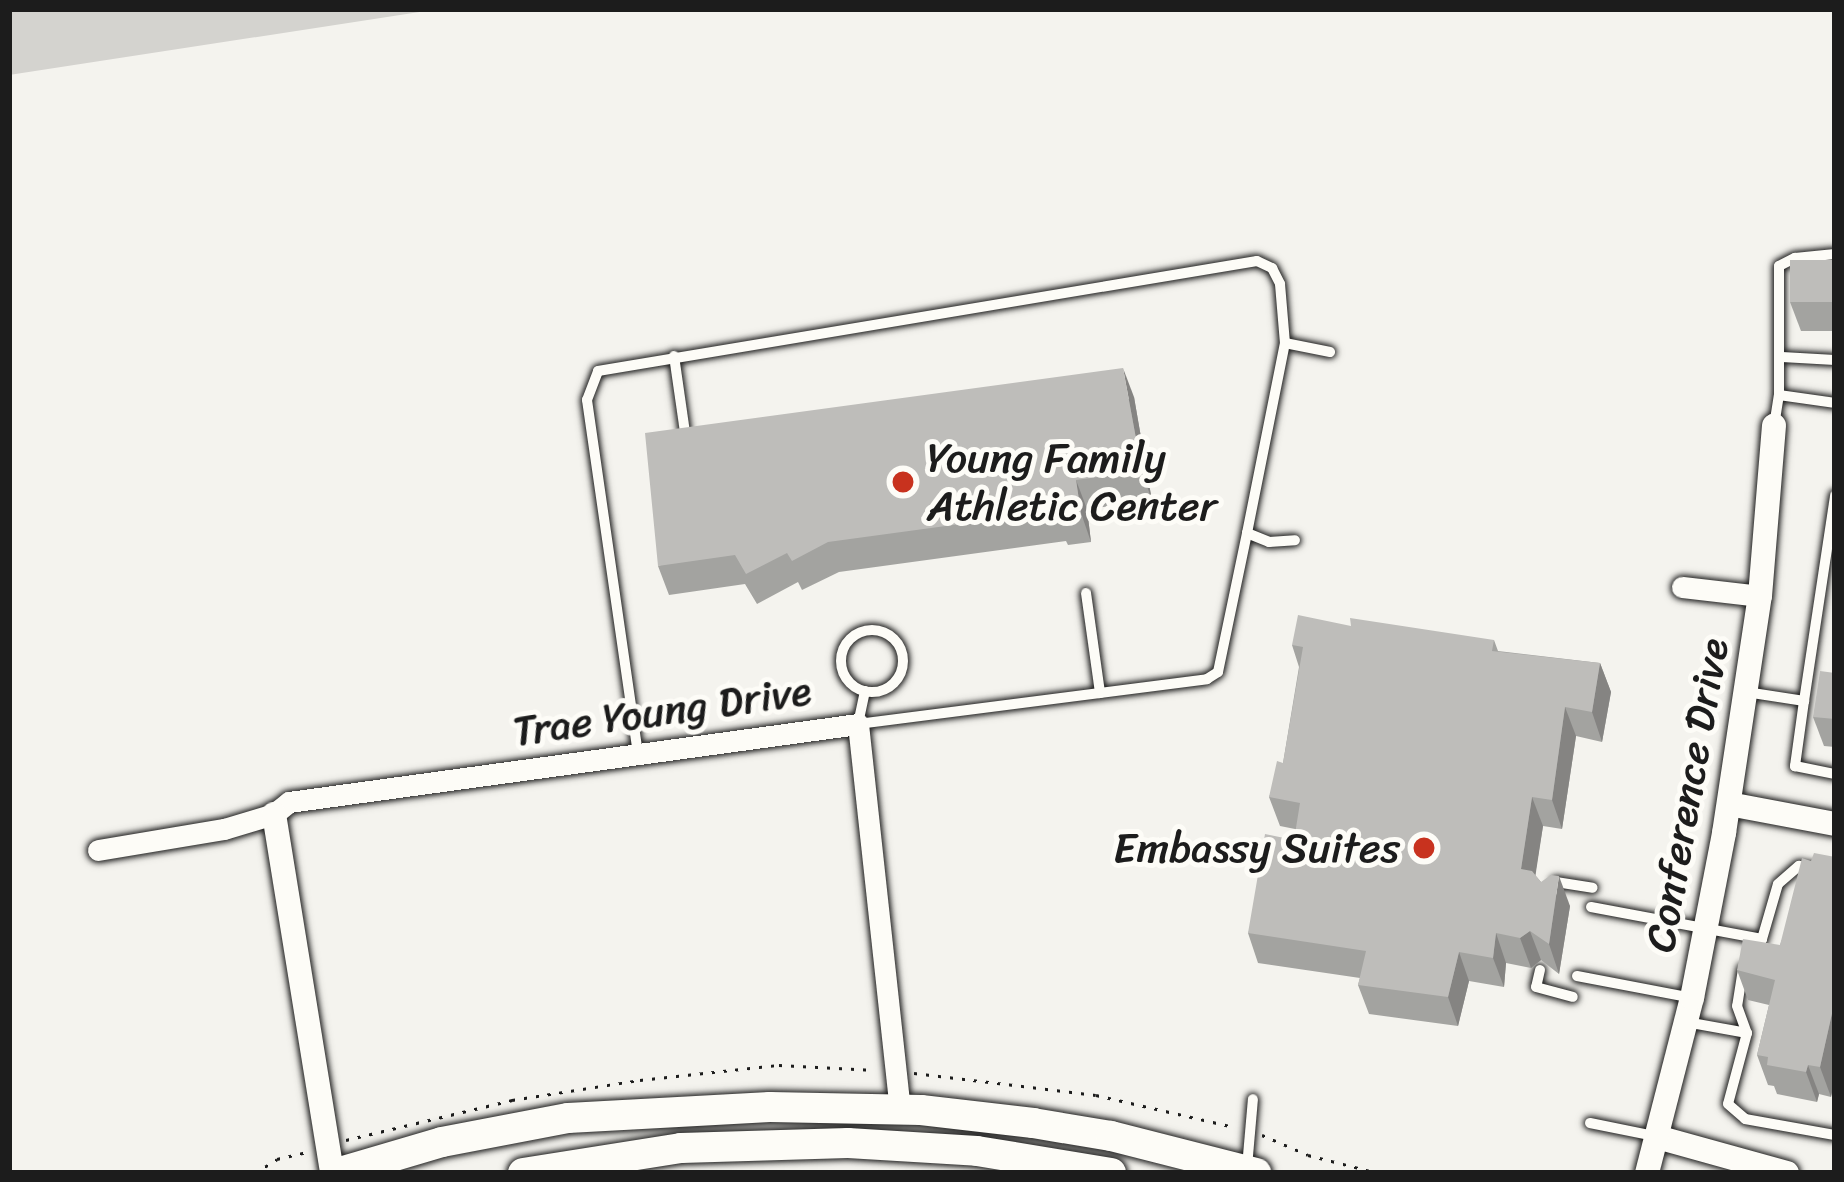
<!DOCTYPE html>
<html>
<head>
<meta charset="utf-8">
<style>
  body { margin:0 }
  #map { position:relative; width:1844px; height:1182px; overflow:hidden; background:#f4f3ee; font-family:Sriracha,sans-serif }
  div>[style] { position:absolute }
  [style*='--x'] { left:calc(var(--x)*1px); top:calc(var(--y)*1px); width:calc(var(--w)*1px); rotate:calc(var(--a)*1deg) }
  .green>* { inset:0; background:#d4d3cf }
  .path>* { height:3px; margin-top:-1.5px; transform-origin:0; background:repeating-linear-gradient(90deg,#1c1c1c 0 3px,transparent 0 12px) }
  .roads { filter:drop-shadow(0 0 3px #1c1c1c) drop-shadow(0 0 3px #1c1c1c) }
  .service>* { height:10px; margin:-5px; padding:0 5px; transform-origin:5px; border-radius:5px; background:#fdfcf7 }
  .service>.ring { margin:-5px; padding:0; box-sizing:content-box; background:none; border:10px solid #fdfcf7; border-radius:50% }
  .minor>* { height:21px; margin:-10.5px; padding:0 10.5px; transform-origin:10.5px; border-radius:10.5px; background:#fdfcf7 }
  .tertiary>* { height:24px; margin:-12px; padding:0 12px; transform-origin:12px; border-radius:12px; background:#fdfcf7 }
  .secondary>* { height:30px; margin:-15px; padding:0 15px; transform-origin:15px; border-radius:15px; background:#fdfcf7 }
  .wall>* { inset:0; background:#a3a3a0 }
  .shaded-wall>* { inset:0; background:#858482 }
  .building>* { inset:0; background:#bebdba }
  .dots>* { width:33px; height:33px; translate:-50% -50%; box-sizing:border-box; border:6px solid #fdfcf7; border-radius:50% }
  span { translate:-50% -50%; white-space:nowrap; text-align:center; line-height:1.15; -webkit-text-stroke:10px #fdfcf7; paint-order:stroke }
  .poi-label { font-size:42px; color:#1c1c1c }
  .left { translate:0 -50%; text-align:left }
  .right { translate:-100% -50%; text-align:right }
  .street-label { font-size:42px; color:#1c1c1c }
  .frame { position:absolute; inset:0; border:12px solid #1c1c1c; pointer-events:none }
</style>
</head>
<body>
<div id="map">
  <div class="green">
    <i style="clip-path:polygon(9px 9px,439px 9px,9px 75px)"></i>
  </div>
  <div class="path">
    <i style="--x:914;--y:1073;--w:183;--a:6.9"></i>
    <i style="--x:1096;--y:1095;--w:143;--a:13"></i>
    <i style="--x:1262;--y:1135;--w:50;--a:23.5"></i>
    <i style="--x:1308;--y:1155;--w:72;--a:14.4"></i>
    <i style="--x:346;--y:1140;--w:171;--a:-13.5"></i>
    <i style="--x:512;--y:1100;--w:130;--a:-8.9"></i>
    <i style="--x:640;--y:1080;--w:140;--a:-6.2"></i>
    <i style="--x:779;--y:1065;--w:96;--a:3"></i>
    <i style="--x:255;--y:1173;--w:26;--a:-32"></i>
    <i style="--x:277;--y:1159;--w:32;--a:-13"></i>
  </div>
  <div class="roads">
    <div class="service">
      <i style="--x:674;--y:356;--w:77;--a:81.8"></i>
      <i style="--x:1782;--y:357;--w:53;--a:3.2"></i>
      <i style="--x:1779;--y:395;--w:129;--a:-90"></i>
      <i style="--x:1779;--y:266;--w:18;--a:-27"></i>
      <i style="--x:1795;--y:258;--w:40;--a:-5.7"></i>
      <i style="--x:1774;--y:426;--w:31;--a:-81"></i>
      <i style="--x:1779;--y:395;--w:57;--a:8.1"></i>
      <i style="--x:1247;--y:533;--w:194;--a:-78.7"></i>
      <i style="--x:1285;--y:343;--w:46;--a:11.3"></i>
      <i style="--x:1086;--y:593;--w:101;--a:82"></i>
      <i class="ring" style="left:841px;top:630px;width:52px;height:52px"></i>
      <i style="--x:865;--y:691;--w:34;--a:102"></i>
      <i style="--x:858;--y:724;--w:352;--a:-7.3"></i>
      <i style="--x:1207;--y:679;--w:13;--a:-32"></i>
      <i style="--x:1218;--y:672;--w:142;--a:-78.2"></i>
      <i style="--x:1247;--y:533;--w:24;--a:22"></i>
      <i style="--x:1269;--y:542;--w:26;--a:-4"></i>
      <i style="--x:1746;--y:692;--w:59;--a:8.8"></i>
      <i style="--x:1804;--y:701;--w:66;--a:97.9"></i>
      <i style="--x:1795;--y:766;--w:41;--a:11.3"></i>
      <i style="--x:1804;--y:701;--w:208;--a:-81.4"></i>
      <i style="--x:638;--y:754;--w:358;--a:-98.2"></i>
      <i style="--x:587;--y:400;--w:31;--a:-69"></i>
      <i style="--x:598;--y:371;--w:668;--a:-9.48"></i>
      <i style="--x:1257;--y:261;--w:17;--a:25"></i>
      <i style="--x:1272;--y:268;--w:18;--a:63"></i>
      <i style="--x:1280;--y:284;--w:59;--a:85.2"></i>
      <i style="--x:1555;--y:890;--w:8;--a:-83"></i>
      <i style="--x:1556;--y:882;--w:37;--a:9"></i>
      <i style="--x:1591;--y:907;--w:174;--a:10.6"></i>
      <i style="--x:1752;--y:953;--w:17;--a:-54"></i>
      <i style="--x:1762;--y:939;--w:57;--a:-73.8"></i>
      <i style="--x:1778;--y:884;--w:28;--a:-41"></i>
      <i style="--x:1799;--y:866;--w:36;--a:9"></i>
      <i style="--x:1743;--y:969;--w:37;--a:99"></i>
      <i style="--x:1737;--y:1006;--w:29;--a:70"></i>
      <i style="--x:1747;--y:1033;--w:73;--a:105"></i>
      <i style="--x:1728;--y:1104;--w:23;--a:41"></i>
      <i style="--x:1745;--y:1119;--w:91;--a:10.1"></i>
      <i style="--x:1540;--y:970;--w:17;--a:103"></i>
      <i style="--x:1536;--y:987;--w:38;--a:15"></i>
      <i style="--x:1577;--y:976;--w:117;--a:10.8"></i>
      <i style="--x:1686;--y:1022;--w:62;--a:10.2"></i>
      <i style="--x:1590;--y:1123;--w:65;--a:11.5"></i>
      <i style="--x:1247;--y:1167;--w:68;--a:-85"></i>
    </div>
    <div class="minor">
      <i style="--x:1682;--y:587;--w:79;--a:6.6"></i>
      <i style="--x:98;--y:850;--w:128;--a:-9.5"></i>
      <i style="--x:224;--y:829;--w:52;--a:-16.7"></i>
      <i style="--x:274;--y:814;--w:19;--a:-39"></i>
      <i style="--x:289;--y:802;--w:574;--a:-7.81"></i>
      <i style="--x:858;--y:724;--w:388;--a:83.8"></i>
    </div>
    <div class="tertiary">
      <i style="--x:1729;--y:804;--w:108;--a:10.7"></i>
      <i style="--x:274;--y:814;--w:364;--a:80.8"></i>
      <i style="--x:1657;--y:1137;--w:135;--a:15.5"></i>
      <i style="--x:1647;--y:1173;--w:181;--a:-75.6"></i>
      <i style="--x:1692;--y:998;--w:168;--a:-79"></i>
      <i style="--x:1724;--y:833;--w:240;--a:-81.4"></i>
      <i style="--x:1760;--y:596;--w:171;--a:-85.3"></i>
    </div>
    <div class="secondary">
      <i style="--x:337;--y:1173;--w:109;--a:-16.4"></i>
      <i style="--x:442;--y:1142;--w:128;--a:-10.8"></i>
      <i style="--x:568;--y:1118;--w:202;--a:-3.1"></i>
      <i style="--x:770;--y:1107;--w:151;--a:1.1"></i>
      <i style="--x:921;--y:1110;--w:113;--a:6.6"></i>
      <i style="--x:1033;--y:1123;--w:79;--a:9.5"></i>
      <i style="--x:1111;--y:1136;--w:150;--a:14.3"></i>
      <i style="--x:523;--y:1173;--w:160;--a:-9"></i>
      <i style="--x:681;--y:1148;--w:167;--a:-1.7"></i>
      <i style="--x:848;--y:1143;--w:129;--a:3.5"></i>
      <i style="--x:977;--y:1151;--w:136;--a:9.3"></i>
    </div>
  </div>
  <div class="wall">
    <i style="clip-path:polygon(1835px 260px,1835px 331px,1801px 331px,1790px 302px)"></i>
    <i style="clip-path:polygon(1134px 397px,1152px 501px,1087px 509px,1091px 542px,1068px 545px,1066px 541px,839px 572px,802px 590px,798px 582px,757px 604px,745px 584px,669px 595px,658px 566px)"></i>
    <i style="clip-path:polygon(1494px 640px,1498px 651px,1600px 663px,1611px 692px,1602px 742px,1576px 736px,1562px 829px,1543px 826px,1535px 875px,1541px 882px,1570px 906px,1559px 974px,1541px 960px,1531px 968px,1506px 963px,1504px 987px,1469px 981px,1458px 1026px,1369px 1014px,1358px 985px,1360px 978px,1258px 963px,1248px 933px,1294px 840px,1295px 829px,1280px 826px,1269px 797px,1283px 763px,1299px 667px,1292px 645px)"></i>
    <i style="clip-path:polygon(1835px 673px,1835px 747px,1824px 746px,1813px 717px)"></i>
    <i style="clip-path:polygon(1835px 857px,1835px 1077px,1831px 1097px,1819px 1094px,1817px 1102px,1777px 1094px,1774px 1086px,1768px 1085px,1757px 1055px,1769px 1005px,1748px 1000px,1737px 970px,1780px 945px,1811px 861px)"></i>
  </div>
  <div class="shaded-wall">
    <i style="clip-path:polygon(1123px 368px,1134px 397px,1152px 501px,1142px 471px)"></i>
    <i style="clip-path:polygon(1076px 480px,1087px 509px,1091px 542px,1081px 513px)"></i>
    <i style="clip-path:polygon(1600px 663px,1611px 692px,1602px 742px,1592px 712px)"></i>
    <i style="clip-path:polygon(1565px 707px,1576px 736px,1562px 829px,1552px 800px)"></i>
    <i style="clip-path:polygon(1532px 797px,1543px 826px,1532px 898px,1521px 869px)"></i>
    <i style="clip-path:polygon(1559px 876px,1570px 906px,1559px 974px,1549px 944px)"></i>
    <i style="clip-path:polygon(1530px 931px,1541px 960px,1531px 968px,1520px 938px)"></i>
    <i style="clip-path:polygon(1496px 933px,1506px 963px,1504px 987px,1493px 958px)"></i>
    <i style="clip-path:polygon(1459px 952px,1469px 981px,1458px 1026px,1448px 997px)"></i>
    <i style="clip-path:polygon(1835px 1000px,1835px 1077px,1831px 1097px,1820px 1067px)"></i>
    <i style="clip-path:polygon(1808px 1065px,1819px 1094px,1817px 1102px,1806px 1072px)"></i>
  </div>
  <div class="building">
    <i style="clip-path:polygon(1790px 260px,1835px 260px,1835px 302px,1790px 302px)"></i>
    <i style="clip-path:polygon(1123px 368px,1142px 471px,1076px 480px,1081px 513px,1057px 516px,1056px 511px,828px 542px,792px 561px,787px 553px,746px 574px,735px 555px,658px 566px,645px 433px)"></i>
    <i style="clip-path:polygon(1298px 615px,1351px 626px,1350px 618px,1494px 640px,1492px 651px,1600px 663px,1592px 712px,1565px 707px,1552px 800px,1532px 797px,1521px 869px,1532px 871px,1541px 882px,1551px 875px,1559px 876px,1549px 944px,1530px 931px,1520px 938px,1496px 933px,1493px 958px,1459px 952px,1448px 997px,1358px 985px,1366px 951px,1248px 933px,1265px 834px,1294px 840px,1300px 803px,1269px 797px,1277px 761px,1283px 763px,1303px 647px,1292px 645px)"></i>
    <i style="clip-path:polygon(1820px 671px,1835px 673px,1835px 719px,1813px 717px)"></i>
    <i style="clip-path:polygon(1814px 853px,1835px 857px,1835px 1000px,1820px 1067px,1808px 1065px,1806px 1072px,1767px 1065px,1768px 1057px,1757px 1055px,1775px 980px,1737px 970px,1743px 939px,1780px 945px,1802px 858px,1811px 861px)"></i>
  </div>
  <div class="dots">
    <i style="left:903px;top:482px;background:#c8321e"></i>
    <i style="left:1424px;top:848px;background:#c8321e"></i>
  </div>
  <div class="poi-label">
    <span class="left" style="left:927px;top:482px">Young Family<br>Athletic Center</span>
    <span class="right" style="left:1400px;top:848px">Embassy Suites</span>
  </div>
  <div class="street-label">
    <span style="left:662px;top:711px;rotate:-8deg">Trae Young Drive</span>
    <span style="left:1687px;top:795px;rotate:-80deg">Conference Drive</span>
  </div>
  <div class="frame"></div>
</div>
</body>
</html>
